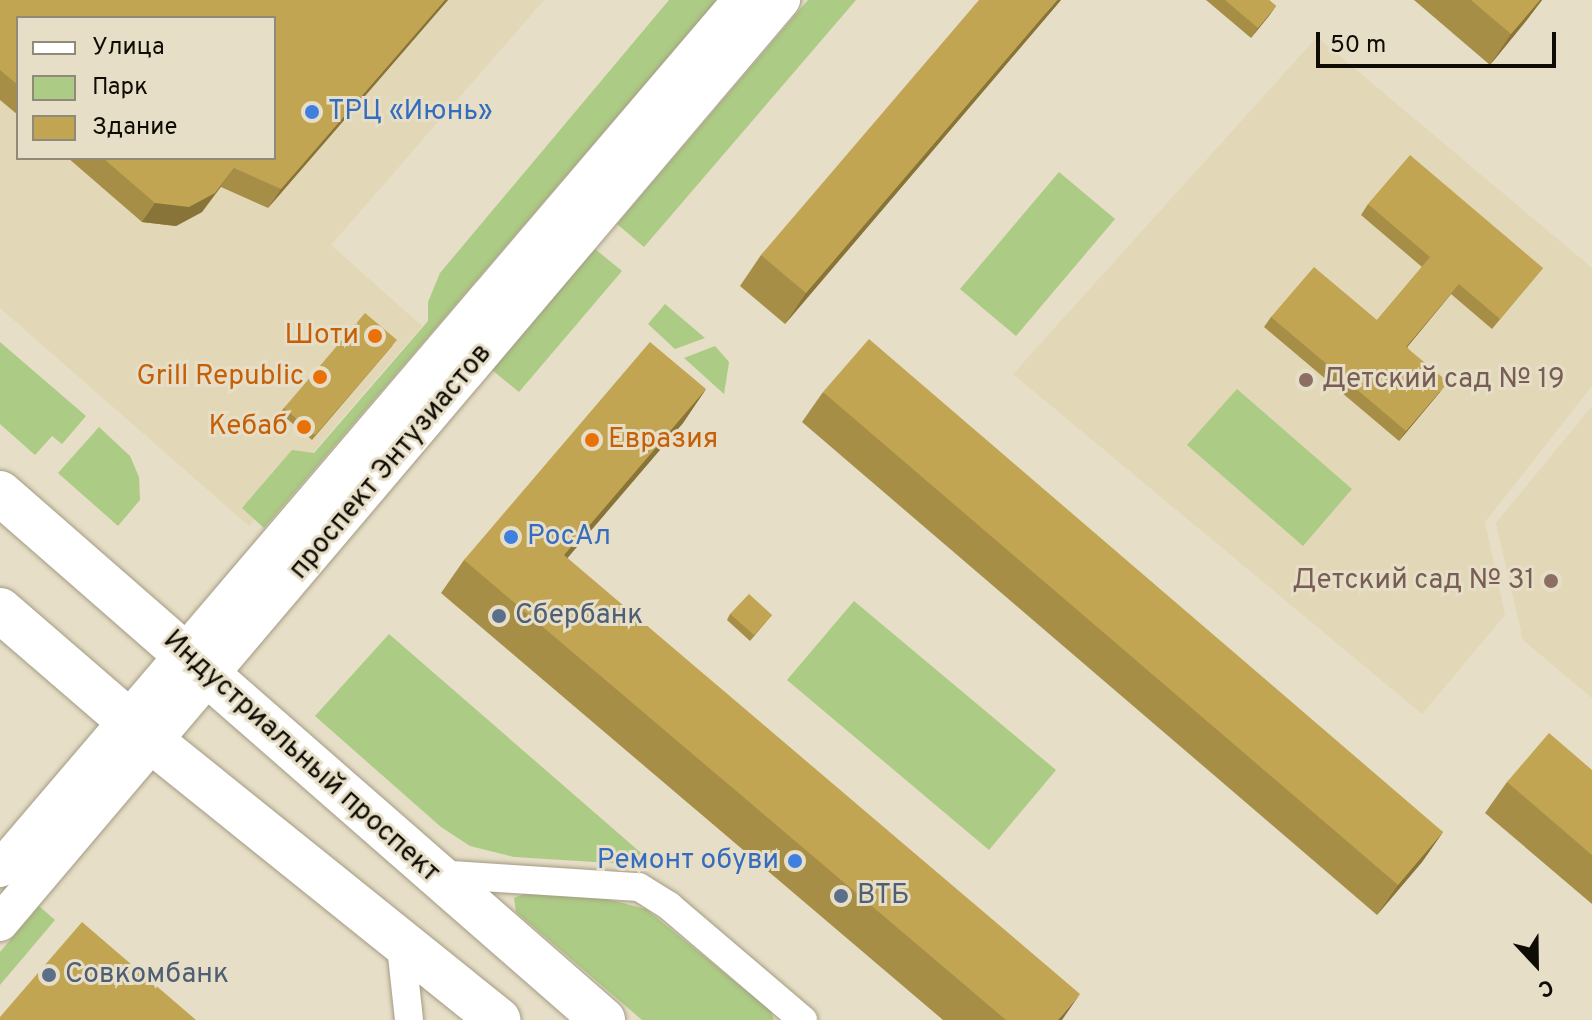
<!DOCTYPE html>
<html>
<head>
<meta charset="utf-8">
<style>
  body { margin:0 }
  #map { position:relative; width:1592px; height:1020px; overflow:hidden; background:#e6dec6; font-family:Overpass,sans-serif }
  div>[style] { position:absolute }
  [style*='--x'] { left:calc(var(--x)*1px); top:calc(var(--y)*1px); width:calc(var(--w)*1px); rotate:calc(var(--a)*1deg) }
  .built>* { inset:0; background:#e2d7b7 }
  .green>* { inset:0; background:#accb84 }
  .roads { filter:drop-shadow(0 0 2px #a39b84) drop-shadow(0 0 2px #a39b84) }
  .minor>* { height:28px; margin:-14px; padding:0 14px; transform-origin:14px; border-radius:14px; background:#fff }
  .tertiary>* { height:36px; margin:-18px; padding:0 18px; transform-origin:18px; border-radius:18px; background:#fff }
  .primary>* { height:44px; margin:-22px; padding:0 22px; transform-origin:22px; border-radius:22px; background:#fff }
  .wall>* { inset:0; background:#a78e47 }
  .shaded-wall>* { inset:0; background:#887439 }
  .building>* { inset:0; background:#c2a552 }
  .dots>* { width:22px; height:22px; translate:-50% -50%; box-sizing:border-box; border:4px solid #e6dec6; border-radius:50% }
  span { translate:-50% -50%; white-space:nowrap; text-align:center; line-height:1.15; -webkit-text-stroke:6px #e6dec6; paint-order:stroke }
  .shop-label { font-size:28px; color:#366cbe }
  .left { translate:0 -50%; text-align:left }
  .right { translate:-100% -50%; text-align:right }
  .food-label { font-size:28px; color:#c56008 }
  .education-label { font-size:28px; color:#785e54 }
  .street-label { font-size:28px; color:#0f0c05 }
  .service-label { font-size:28px; color:#4e5e75 }
  .legend { position:absolute; left:16px; top:16px; width:260px; height:144px; box-sizing:border-box; background:#e6dec6; border:2px solid #908a79; margin:0; padding:10px 14px; list-style:none; font-size:24px; color:#0f0c05 }
  .legend li { display:flex; align-items:center; gap:16px; height:40px }
  .legend b { width:40px; border:2px solid #908a79 }
  .north { position:absolute; left:1496px; top:924px; width:80px; height:80px; -webkit-text-stroke:6px #e6dec6; paint-order:stroke; rotate:158deg; font-size:22px; font-weight:700; line-height:32px; text-align:center; color:#0f0c05 }
  .north::after { content:''; display:block; margin:auto; width:28px; height:36px; background:#0f0c05; clip-path:polygon(50% 0,100% 100%,50% 72%,0 100%) }
  .scale { position:absolute; left:1316px; top:32px; width:240px; height:36px; box-sizing:border-box; border:4px solid #0f0c05; border-top:0; padding-left:10px; font-size:24px; line-height:28px; white-space:nowrap; color:#0f0c05; -webkit-text-stroke:6px #e6dec6; paint-order:stroke }
</style>
</head>
<body>
<div id="map">
  <div class="built">
    <i style="clip-path:polygon(evenodd,0 0,544px 0,331px 245px,422px 326px,249px 526px,0 308px,0 0,18px 18px,274px 18px,274px 158px,18px 158px,18px 18px)"></i>
    <i style="clip-path:polygon(1317px 37px,1592px 268px,1592px 386px,1485px 522px,1505px 615px,1422px 714px,1013px 374px)"></i>
    <i style="clip-path:polygon(1592px 406px,1592px 698px,1523px 640px,1496px 523px)"></i>
  </div>
  <div class="green">
    <i style="clip-path:polygon(669px 0,717px 0,264px 528px,242px 508px,292px 450px,314px 453px,428px 321px,428px 302px,440px 273px)"></i>
    <i style="clip-path:polygon(808px 0,856px 0,644px 247px,617px 224px)"></i>
    <i style="clip-path:polygon(1059px 172px,1115px 219px,1016px 336px,960px 289px)"></i>
    <i style="clip-path:polygon(595px 249px,622px 271px,519px 392px,492px 370px)"></i>
    <i style="clip-path:polygon(665px 304px,705px 338px,675px 349px,648px 324px)"></i>
    <i style="clip-path:polygon(0 342px,86px 416px,62px 444px,52px 436px,35px 455px,0 424px)"></i>
    <i style="clip-path:polygon(715px 346px,729px 362px,724px 394px,684px 358px)"></i>
    <i style="clip-path:polygon(1237px 389px,1352px 489px,1303px 546px,1187px 445px)"></i>
    <i style="clip-path:polygon(99px 427px,130px 456px,139px 477px,140px 500px,118px 526px,58px 473px)"></i>
    <i style="clip-path:polygon(854px 601px,1056px 770px,989px 850px,787px 680px)"></i>
    <i style="clip-path:polygon(389px 634px,648px 859px,643px 865px,514px 857px,470px 846px,441px 827px,315px 716px)"></i>
    <i style="clip-path:polygon(527px 893px,595px 896px,646px 909px,771px 1011px,774px 1020px,642px 1020px,516px 912px,514px 898px)"></i>
    <i style="clip-path:polygon(39px 906px,55px 920px,0 985px,0 952px)"></i>
  </div>
  <div class="roads">
    <div class="minor">
      <i style="--x:436;--y:874;--w:203;--a:3.7"></i>
      <i style="--x:639;--y:887;--w:36;--a:32"></i>
      <i style="--x:669;--y:906;--w:176;--a:40.4"></i>
      <i style="--x:400;--y:937;--w:83;--a:83.8"></i>
    </div>
    <div class="tertiary">
      <i style="--x:0;--y:869;--w:1142;--a:-49.55"></i>
      <i style="--x:0;--y:923;--w:1210;--a:-49.73"></i>
    </div>
    <div class="primary">
      <i style="--x:0;--y:493;--w:801;--a:41.15"></i>
      <i style="--x:0;--y:610;--w:203;--a:40.8"></i>
      <i style="--x:154;--y:743;--w:442;--a:38.8"></i>
    </div>
  </div>
  <div class="wall">
    <i style="clip-path:polygon(0 0,448px 0,268px 208px,221px 187px,202px 212px,176px 226px,142px 222px,68px 158px,274px 158px,18px 18px,18px 115px,0 100px)"></i>
    <i style="clip-path:polygon(1061px 0,785px 324px,740px 286px,761px 255px)"></i>
    <i style="clip-path:polygon(1206px 0,1269px 0,1276px 6px,1251px 38px)"></i>
    <i style="clip-path:polygon(1414px 0,1542px 0,1526px 21px,1490px 65px)"></i>
    <i style="clip-path:polygon(1368px 204px,1543px 268px,1492px 329px,1451px 294px,1407px 347px,1440px 392px,1399px 441px,1264px 327px,1271px 317px,1377px 320px,1422px 267px,1361px 215px)"></i>
    <i style="clip-path:polygon(393px 345px,312px 440px,280px 413px,284px 408px)"></i>
    <i style="clip-path:polygon(706px 389px,683px 423px,567px 558px,1062px 1020px,943px 1020px,441px 593px,464px 560px)"></i>
    <i style="clip-path:polygon(823px 392px,1443px 832px,1422px 862px,1377px 915px,802px 422px)"></i>
    <i style="clip-path:polygon(730px 614px,772px 615px,750px 641px,727px 620px)"></i>
    <i style="clip-path:polygon(1592px 770px,1592px 904px,1485px 813px,1507px 782px)"></i>
  </div>
  <div class="shaded-wall">
    <i style="clip-path:polygon(445px 0,448px 0,268px 208px,281px 189px)"></i>
    <i style="clip-path:polygon(1057px 0,1061px 0,785px 324px,806px 293px)"></i>
    <i style="clip-path:polygon(1540px 0,1542px 0,1526px 21px,1490px 65px,1511px 34px)"></i>
    <i style="clip-path:polygon(1276px 6px,1269px 16px,1251px 38px,1258px 28px)"></i>
    <i style="clip-path:polygon(234px 168px,202px 212px,176px 226px,142px 222px,155px 203px)"></i>
    <i style="clip-path:polygon(1459px 284px,1451px 294px,1399px 357px,1406px 347px)"></i>
    <i style="clip-path:polygon(1448px 382px,1440px 392px,1399px 441px,1406px 431px)"></i>
    <i style="clip-path:polygon(706px 389px,683px 423px,541px 589px,564px 555px)"></i>
    <i style="clip-path:polygon(1443px 832px,1422px 862px,1377px 915px,1398px 885px)"></i>
    <i style="clip-path:polygon(1080px 994px,1062px 1020px,1058px 1020px)"></i>
  </div>
  <div class="building">
    <i style="clip-path:polygon(0 0,445px 0,281px 189px,234px 168px,215px 193px,189px 207px,155px 203px,103px 158px,274px 158px,274px 18px,18px 18px,18px 85px,0 70px)"></i>
    <i style="clip-path:polygon(979px 0,1057px 0,806px 293px,761px 255px)"></i>
    <i style="clip-path:polygon(1225px 0,1269px 0,1276px 6px,1258px 28px)"></i>
    <i style="clip-path:polygon(1471px 0,1540px 0,1511px 34px)"></i>
    <i style="clip-path:polygon(1410px 155px,1543px 268px,1500px 319px,1459px 284px,1406px 347px,1448px 382px,1406px 431px,1271px 317px,1314px 267px,1377px 320px,1430px 257px,1368px 204px)"></i>
    <i style="clip-path:polygon(365px 313px,397px 340px,315px 435px,284px 408px)"></i>
    <i style="clip-path:polygon(869px 339px,1443px 832px,1398px 885px,823px 392px)"></i>
    <i style="clip-path:polygon(650px 342px,706px 389px,564px 555px,1080px 994px,1058px 1020px,1006px 1020px,464px 560px)"></i>
    <i style="clip-path:polygon(749px 594px,772px 615px,754px 635px,730px 614px)"></i>
    <i style="clip-path:polygon(1549px 733px,1592px 770px,1592px 855px,1507px 782px)"></i>
    <i style="clip-path:polygon(82px 922px,196px 1020px,0 1020px,0 1017px)"></i>
  </div>
  <div class="dots">
    <i style="left:312px;top:112px;background:#3f7fe0"></i>
    <i style="left:375px;top:336px;background:#e8710a"></i>
    <i style="left:320px;top:377px;background:#e8710a"></i>
    <i style="left:1306px;top:380px;background:#8d6e63"></i>
    <i style="left:304px;top:427px;background:#e8710a"></i>
    <i style="left:592px;top:440px;background:#e8710a"></i>
    <i style="left:511px;top:537px;background:#3f7fe0"></i>
    <i style="left:1551px;top:581px;background:#8d6e63"></i>
    <i style="left:499px;top:616px;background:#5c6f8a"></i>
    <i style="left:795px;top:861px;background:#3f7fe0"></i>
    <i style="left:841px;top:896px;background:#5c6f8a"></i>
    <i style="left:49px;top:975px;background:#5c6f8a"></i>
  </div>
  <div class="shop-label">
    <span class="left" style="left:328px;top:112px">ТРЦ «Июнь»</span>
    <span class="left" style="left:527px;top:537px">РосАл</span>
    <span class="right" style="left:779px;top:861px">Ремонт обуви</span>
  </div>
  <div class="food-label">
    <span class="right" style="left:359px;top:336px">Шоти</span>
    <span class="right" style="left:304px;top:377px">Grill Republic</span>
    <span class="right" style="left:288px;top:427px">Кебаб</span>
    <span class="left" style="left:608px;top:440px">Евразия</span>
  </div>
  <div class="education-label">
    <span class="left" style="left:1322px;top:380px">Детский сад № 19</span>
    <span class="right" style="left:1535px;top:581px">Детский сад № 31</span>
  </div>
  <div class="street-label">
    <span style="left:391px;top:462px;rotate:-50deg">проспект Энтузиастов</span>
    <span style="left:301px;top:757px;rotate:42deg">Индустриальный проспект</span>
  </div>
  <div class="service-label">
    <span class="left" style="left:515px;top:616px">Сбербанк</span>
    <span class="left" style="left:857px;top:896px">ВТБ</span>
    <span class="left" style="left:65px;top:975px">Совкомбанк</span>
  </div>
  <ul class="legend">
  <li><b style="height:10px;background:#fff"></b>Улица</li>
  <li><b style="height:22px;background:#accb84"></b>Парк</li>
  <li><b style="height:22px;background:#c2a552"></b>Здание</li>
  </ul>
  <div class="north">С</div>
  <div class="scale">50 m</div>
</div>
</body>
</html>
